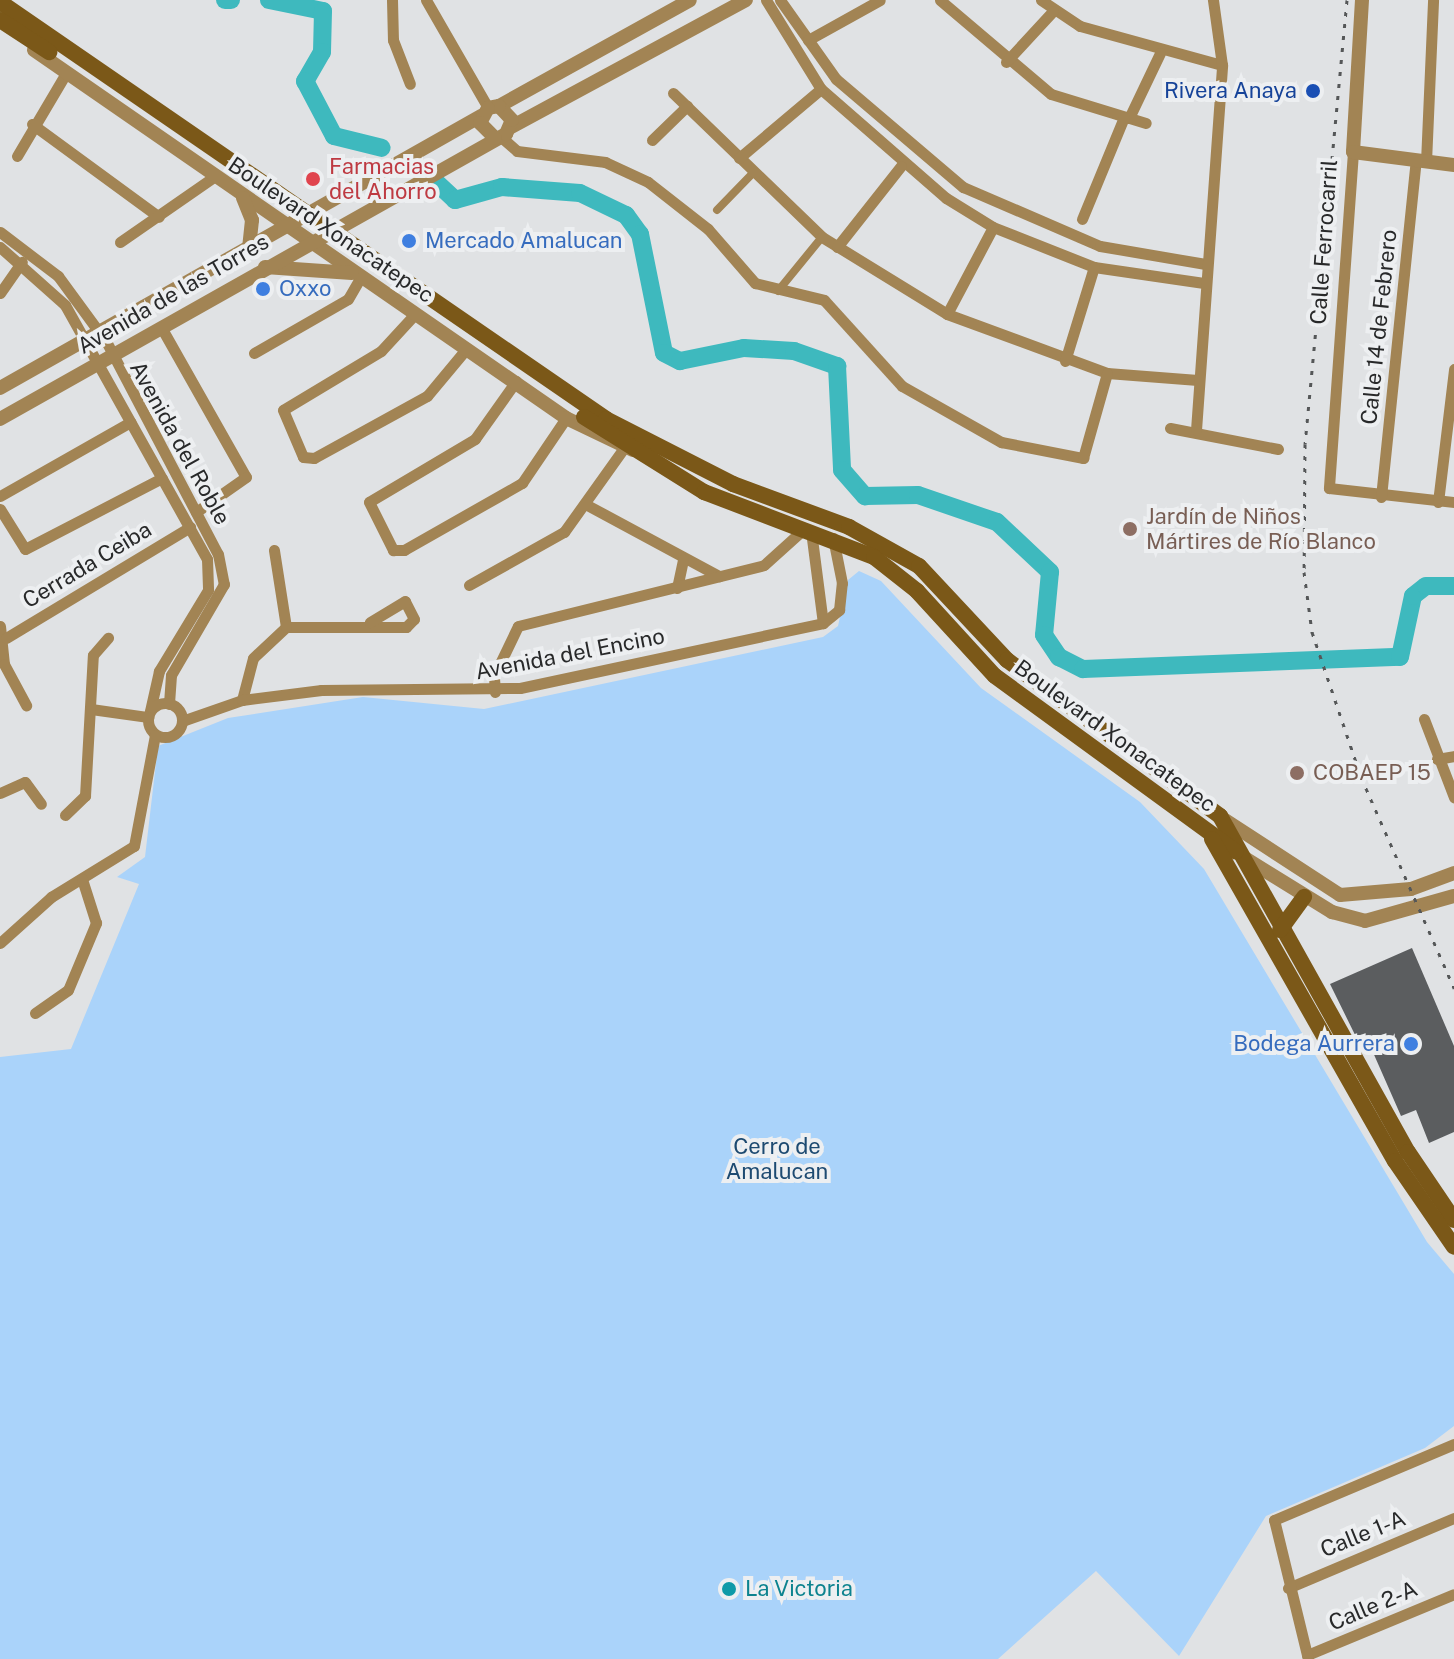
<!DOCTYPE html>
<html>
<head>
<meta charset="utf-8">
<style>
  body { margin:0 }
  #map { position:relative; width:1454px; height:1659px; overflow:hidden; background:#e0e2e4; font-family:"Public Sans",sans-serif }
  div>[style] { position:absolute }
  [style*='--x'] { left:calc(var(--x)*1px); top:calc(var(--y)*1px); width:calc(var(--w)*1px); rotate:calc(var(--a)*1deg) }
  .green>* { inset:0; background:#aad3fa }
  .river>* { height:18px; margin:-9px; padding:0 9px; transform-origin:9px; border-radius:9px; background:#3eb9be }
  .building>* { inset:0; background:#5b5d5f }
  .pedestrian>* { height:8px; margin:-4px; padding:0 4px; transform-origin:4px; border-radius:4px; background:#a28454 }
  .minor>* { height:11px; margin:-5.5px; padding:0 5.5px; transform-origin:5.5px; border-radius:5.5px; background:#a28454 }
  .minor>.ring { margin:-5.5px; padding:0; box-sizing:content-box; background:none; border:11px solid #a28454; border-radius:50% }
  .tertiary>* { height:14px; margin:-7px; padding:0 7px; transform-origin:7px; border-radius:7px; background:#a28454 }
  .secondary>* { height:16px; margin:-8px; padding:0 8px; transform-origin:8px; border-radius:8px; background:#7b5818 }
  .rail>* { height:3px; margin-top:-1.5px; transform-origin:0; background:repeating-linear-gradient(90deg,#555758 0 4px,transparent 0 12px) }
  .dots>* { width:22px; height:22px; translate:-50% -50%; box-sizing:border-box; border:4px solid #edeff1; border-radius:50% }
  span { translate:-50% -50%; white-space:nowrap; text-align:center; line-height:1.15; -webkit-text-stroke:8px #edeff1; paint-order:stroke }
  .transit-label { font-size:22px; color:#164399 }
  .right { translate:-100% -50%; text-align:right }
  .health-label { font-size:22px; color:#be3a42 }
  .left { translate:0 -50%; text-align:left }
  .street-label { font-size:22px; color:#28292a }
  .shop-label { font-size:22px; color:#366cbe }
  .education-label { font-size:22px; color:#785e54 }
  .park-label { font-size:22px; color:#1d4a71 }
  .culture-label { font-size:22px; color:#0d838f }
</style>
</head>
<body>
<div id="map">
  <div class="green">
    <i style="clip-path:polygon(859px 571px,881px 581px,981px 688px,1140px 802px,1204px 869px,1427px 1242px,1454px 1274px,1454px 1426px,1425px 1448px,1266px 1516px,1179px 1656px,1096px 1571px,998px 1659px,0 1659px,0 1057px,71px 1049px,139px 884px,117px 877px,145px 857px,158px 746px,228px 718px,363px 697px,484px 709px,823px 637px,838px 626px,848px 580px)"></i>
  </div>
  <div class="river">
    <i style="--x:225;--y:0;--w:6;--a:0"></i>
    <i style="--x:269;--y:0;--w:55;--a:11.5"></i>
    <i style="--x:323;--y:11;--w:41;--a:91.4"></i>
    <i style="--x:322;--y:52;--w:34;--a:120"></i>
    <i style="--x:305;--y:81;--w:62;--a:62.2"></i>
    <i style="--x:334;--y:136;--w:49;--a:14"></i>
    <i style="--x:437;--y:183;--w:25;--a:43"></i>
    <i style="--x:455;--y:200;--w:49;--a:-15.5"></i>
    <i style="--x:502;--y:187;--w:78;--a:4.4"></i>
    <i style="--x:580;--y:193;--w:51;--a:25.6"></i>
    <i style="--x:626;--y:215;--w:24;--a:54"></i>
    <i style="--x:640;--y:234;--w:121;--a:78.6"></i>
    <i style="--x:664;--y:353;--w:18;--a:27"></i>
    <i style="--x:680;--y:361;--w:65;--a:-11.5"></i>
    <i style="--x:744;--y:348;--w:50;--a:3.4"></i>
    <i style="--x:794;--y:351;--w:46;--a:19.2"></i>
    <i style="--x:837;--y:366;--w:104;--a:87.2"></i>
    <i style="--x:842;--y:470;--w:35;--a:49"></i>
    <i style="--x:865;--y:496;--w:53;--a:-1.1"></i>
    <i style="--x:918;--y:495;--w:83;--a:18.9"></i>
    <i style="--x:997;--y:522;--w:73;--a:43.3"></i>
    <i style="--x:1050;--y:572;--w:63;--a:95.4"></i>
    <i style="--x:1044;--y:635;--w:27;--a:56"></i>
    <i style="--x:1059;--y:657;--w:27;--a:27"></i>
    <i style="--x:1083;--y:669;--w:317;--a:-2.2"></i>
    <i style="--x:1400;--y:657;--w:62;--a:-78"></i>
    <i style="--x:1413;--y:596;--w:16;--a:-38"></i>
    <i style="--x:1426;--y:586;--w:28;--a:0"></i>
  </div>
  <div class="building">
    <i style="clip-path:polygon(1412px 948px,1454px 1046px,1454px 1132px,1429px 1143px,1416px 1110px,1401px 1116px,1368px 1041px,1360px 1045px,1330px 984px)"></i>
  </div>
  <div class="pedestrian">
    <i style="--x:717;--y:210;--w:53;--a:-45.8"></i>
    <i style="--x:778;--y:291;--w:70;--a:-50.8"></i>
  </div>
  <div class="minor">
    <i style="--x:392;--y:0;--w:40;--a:88.6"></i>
    <i style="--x:393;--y:40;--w:47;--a:68.9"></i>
    <i style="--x:426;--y:0;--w:125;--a:60.1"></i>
    <i style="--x:766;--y:0;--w:105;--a:58.3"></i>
    <i style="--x:821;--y:89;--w:166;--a:41.1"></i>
    <i style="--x:946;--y:198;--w:55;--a:31.7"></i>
    <i style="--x:993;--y:227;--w:109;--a:21.6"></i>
    <i style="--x:1094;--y:267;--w:111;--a:8.3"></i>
    <i style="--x:780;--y:0;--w:97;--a:54.7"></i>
    <i style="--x:836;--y:79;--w:167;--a:40.4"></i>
    <i style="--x:963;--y:187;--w:149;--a:23.3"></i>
    <i style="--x:1100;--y:246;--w:107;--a:9.7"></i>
    <i style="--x:940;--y:0;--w:145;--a:40.3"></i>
    <i style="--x:1051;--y:94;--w:99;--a:17"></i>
    <i style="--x:1041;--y:0;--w:47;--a:33.7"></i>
    <i style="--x:1080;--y:26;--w:147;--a:15.4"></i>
    <i style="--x:808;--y:40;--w:82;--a:-29.1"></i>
    <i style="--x:1006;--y:62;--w:69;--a:-47.3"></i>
    <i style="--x:673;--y:93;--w:207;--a:44"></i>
    <i style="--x:822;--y:237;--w:147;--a:31.6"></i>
    <i style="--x:947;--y:314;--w:171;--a:20.2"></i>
    <i style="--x:1107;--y:373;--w:91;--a:4.4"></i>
    <i style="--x:1129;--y:118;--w:72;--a:-64.5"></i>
    <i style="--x:32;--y:124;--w:157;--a:36.2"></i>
    <i style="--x:501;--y:137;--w:21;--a:41"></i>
    <i style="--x:517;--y:151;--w:89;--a:7.1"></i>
    <i style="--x:605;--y:162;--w:47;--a:24.9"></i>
    <i style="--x:648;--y:182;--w:76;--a:38.1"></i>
    <i style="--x:708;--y:229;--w:72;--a:49"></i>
    <i style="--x:755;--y:283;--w:71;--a:13.8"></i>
    <i style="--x:824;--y:300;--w:116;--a:47.8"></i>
    <i style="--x:902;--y:386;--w:114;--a:29.5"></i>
    <i style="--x:1001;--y:442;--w:84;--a:11"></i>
    <i style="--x:1083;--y:458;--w:88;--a:-74.2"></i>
    <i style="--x:652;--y:140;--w:49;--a:-44.2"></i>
    <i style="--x:1353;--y:152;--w:337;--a:94.1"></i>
    <i style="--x:1329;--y:488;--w:126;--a:6.4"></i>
    <i style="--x:17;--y:156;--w:96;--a:-59.4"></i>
    <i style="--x:739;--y:158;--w:107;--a:-40.1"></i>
    <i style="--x:1426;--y:162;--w:162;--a:-87.5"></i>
    <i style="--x:1082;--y:219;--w:110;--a:-67.6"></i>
    <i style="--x:0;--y:232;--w:73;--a:37.2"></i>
    <i style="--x:58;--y:276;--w:83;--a:53.8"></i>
    <i style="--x:107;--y:343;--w:238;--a:62.3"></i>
    <i style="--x:218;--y:554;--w:31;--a:79"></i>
    <i style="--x:224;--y:584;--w:105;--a:120.2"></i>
    <i style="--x:171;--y:675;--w:29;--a:94"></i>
    <i style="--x:120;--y:242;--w:114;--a:-34.7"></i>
    <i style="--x:0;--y:247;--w:87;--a:41.7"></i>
    <i style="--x:65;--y:305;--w:291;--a:60.8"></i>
    <i style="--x:207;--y:559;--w:31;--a:88"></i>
    <i style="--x:208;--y:590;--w:95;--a:121.2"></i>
    <i style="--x:159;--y:671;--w:41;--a:102.7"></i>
    <i style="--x:837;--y:247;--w:103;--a:-51.7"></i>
    <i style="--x:0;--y:293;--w:38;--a:-55"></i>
    <i style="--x:415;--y:314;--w:50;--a:132.6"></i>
    <i style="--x:381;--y:351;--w:114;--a:149"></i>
    <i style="--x:283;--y:410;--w:51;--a:66.9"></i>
    <i style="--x:303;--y:457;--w:11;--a:5"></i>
    <i style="--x:314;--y:458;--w:129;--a:-28.8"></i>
    <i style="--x:427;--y:396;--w:62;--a:-50.2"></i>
    <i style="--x:947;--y:314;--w:98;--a:-62.1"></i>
    <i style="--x:161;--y:327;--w:172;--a:60.5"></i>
    <i style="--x:246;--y:477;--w:61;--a:145"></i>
    <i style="--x:254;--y:353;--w:108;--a:-29.9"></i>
    <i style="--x:348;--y:299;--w:24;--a:-60"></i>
    <i style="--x:1065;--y:361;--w:98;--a:-72.9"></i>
    <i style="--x:516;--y:381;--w:71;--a:125.3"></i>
    <i style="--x:475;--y:439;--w:123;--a:149.3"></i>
    <i style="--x:369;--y:502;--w:54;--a:63.4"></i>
    <i style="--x:393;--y:550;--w:11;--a:0"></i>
    <i style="--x:404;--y:550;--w:136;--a:-29.6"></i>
    <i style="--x:522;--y:483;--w:78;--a:-55.9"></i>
    <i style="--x:1170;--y:428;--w:110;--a:11"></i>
    <i style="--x:1196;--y:430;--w:366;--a:-85.9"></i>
    <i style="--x:1222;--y:65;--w:66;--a:-97.9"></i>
    <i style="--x:0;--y:496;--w:150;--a:-29.6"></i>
    <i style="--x:1381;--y:497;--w:339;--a:-84.1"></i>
    <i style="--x:1438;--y:502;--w:134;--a:-83.1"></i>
    <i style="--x:587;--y:505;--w:150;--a:28.3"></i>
    <i style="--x:0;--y:509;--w:47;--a:58"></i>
    <i style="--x:25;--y:549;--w:154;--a:-27.4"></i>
    <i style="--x:811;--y:531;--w:93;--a:82.6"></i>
    <i style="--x:469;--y:585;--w:109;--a:-29.2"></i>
    <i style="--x:564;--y:532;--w:107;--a:-54.5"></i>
    <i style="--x:677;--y:588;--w:29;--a:-78"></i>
    <i style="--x:0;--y:626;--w:38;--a:84"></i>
    <i style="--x:4;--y:664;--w:47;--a:61.8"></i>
    <i style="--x:286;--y:627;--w:120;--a:0"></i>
    <i style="--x:406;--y:627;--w:11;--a:-45"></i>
    <i style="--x:414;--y:619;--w:20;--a:-117"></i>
    <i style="--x:405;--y:601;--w:41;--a:149"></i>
    <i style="--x:6;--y:638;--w:215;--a:-31.1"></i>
    <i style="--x:495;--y:692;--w:16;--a:-94"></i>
    <i style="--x:494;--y:676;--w:55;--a:-64.4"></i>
    <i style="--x:518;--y:626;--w:253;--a:-13.9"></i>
    <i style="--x:764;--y:565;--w:55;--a:-42.1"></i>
    <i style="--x:242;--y:700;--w:43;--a:-75.3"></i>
    <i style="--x:253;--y:658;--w:45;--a:-43.2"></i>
    <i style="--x:286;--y:627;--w:78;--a:-98.9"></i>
    <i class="ring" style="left:148px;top:703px;width:23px;height:23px"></i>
    <i style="--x:91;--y:709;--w:58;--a:8"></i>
    <i style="--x:1424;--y:719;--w:84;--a:69"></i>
    <i style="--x:182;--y:721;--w:64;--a:-19.3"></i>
    <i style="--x:242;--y:700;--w:80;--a:-7.2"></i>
    <i style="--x:321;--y:690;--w:199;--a:-0.6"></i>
    <i style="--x:520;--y:688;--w:310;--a:-12.1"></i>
    <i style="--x:823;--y:623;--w:21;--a:-39"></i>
    <i style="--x:839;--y:610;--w:27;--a:-84"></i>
    <i style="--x:842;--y:583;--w:46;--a:-101.3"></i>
    <i style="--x:1437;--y:759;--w:17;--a:-10"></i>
    <i style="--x:0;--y:793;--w:27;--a:-24"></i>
    <i style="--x:25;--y:782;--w:27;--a:54"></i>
    <i style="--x:65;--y:815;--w:28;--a:-44"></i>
    <i style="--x:85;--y:796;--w:141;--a:-86.8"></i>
    <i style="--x:93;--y:655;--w:23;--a:-49"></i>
    <i style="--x:0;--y:943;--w:69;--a:-42"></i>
    <i style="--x:51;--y:897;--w:97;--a:-31.6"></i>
    <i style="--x:134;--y:846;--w:113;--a:-79.3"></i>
    <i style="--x:35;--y:1013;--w:40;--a:-34.9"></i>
    <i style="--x:68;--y:990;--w:73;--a:-67.3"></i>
    <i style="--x:96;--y:923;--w:46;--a:-107.7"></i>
    <i style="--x:1288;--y:1588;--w:180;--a:-22.9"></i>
    <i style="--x:1307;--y:1655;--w:159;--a:-22.5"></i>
    <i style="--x:1308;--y:1659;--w:143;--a:-103.7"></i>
    <i style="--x:1274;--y:1520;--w:195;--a:-22.9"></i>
  </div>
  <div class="tertiary">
    <i style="--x:1362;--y:0;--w:152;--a:93.4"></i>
    <i style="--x:1353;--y:152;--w:102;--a:7.3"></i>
    <i style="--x:34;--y:50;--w:647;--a:34.67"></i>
    <i style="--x:566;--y:418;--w:74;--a:25.5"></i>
    <i style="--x:499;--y:106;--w:218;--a:-29"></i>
    <i style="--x:511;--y:127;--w:267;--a:-28.4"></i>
    <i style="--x:243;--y:198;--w:24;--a:68"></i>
    <i style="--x:252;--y:220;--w:30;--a:96"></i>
    <i style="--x:265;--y:267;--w:87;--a:3.9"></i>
    <i style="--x:0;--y:388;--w:553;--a:-29.49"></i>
    <i style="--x:0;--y:419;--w:581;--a:-29.39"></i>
    <i style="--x:506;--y:134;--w:15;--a:-67"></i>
    <i style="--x:512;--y:120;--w:19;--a:-133"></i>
    <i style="--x:499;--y:106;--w:11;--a:170"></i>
    <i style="--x:488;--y:108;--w:17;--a:118"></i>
    <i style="--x:480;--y:123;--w:21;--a:45"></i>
    <i style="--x:1222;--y:818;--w:141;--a:33.1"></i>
    <i style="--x:1340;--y:895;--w:71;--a:-4.8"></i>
    <i style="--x:1411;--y:889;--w:46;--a:-20.4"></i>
    <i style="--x:1243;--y:857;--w:105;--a:31.7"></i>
    <i style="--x:1332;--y:912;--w:34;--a:15"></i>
    <i style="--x:1365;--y:921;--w:92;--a:-15.7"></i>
  </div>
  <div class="secondary">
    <i style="--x:0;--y:2;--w:736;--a:34.53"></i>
    <i style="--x:606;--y:419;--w:143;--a:27.1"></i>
    <i style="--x:733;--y:484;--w:124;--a:20.3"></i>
    <i style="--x:849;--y:527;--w:80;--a:29.1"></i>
    <i style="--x:919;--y:566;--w:129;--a:46.9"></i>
    <i style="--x:1007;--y:660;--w:264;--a:36.2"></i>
    <i style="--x:1220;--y:816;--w:385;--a:60.8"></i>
    <i style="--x:1408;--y:1152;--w:82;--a:55.9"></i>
    <i style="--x:0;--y:20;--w:59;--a:33.1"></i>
    <i style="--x:584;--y:417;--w:142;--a:32"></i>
    <i style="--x:704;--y:492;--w:182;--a:20.9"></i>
    <i style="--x:874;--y:557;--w:55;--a:38.3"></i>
    <i style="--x:917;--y:591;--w:115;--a:47.5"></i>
    <i style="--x:995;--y:676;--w:298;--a:36.1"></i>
    <i style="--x:1212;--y:839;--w:370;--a:60.4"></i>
    <i style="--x:1395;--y:1161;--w:104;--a:55.5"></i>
    <i style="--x:1280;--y:930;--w:41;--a:-54"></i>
  </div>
  <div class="rail">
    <i style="--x:1347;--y:0;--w:446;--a:95.4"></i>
    <i style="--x:1305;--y:444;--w:128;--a:90.4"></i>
    <i style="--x:1304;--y:572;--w:61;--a:82.4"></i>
    <i style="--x:1312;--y:632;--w:153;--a:71.3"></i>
    <i style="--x:1361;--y:777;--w:231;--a:66.2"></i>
  </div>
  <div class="dots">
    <i style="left:1313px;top:91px;background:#1a4fb4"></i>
    <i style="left:313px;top:179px;background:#e0444e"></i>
    <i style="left:409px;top:241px;background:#3f7fe0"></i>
    <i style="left:263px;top:289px;background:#3f7fe0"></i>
    <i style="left:1130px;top:529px;background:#8d6e63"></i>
    <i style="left:1297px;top:773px;background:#8d6e63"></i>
    <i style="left:1411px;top:1044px;background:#3f7fe0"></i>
    <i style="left:729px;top:1589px;background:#0f9aa8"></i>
  </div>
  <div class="transit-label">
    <span class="right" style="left:1297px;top:91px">Rivera Anaya</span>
  </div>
  <div class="health-label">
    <span class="left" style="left:329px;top:179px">Farmacias<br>del Ahorro</span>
  </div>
  <div class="street-label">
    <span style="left:331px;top:230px;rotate:34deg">Boulevard Xonacatepec</span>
    <span style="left:1324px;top:242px;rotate:-86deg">Calle Ferrocarril</span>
    <span style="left:173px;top:294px;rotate:-30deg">Avenida de las Torres</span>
    <span style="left:1379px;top:327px;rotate:-84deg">Calle 14 de Febrero</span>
    <span style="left:180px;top:443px;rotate:61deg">Avenida del Roble</span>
    <span style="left:87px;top:565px;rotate:-31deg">Cerrada Ceiba</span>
    <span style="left:570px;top:654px;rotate:-11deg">Avenida del Encino</span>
    <span style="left:1115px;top:736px;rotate:36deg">Boulevard Xonacatepec</span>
    <span style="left:1363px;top:1534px;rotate:-22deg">Calle 1-A</span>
    <span style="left:1373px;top:1606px;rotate:-23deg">Calle 2-A</span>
  </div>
  <div class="shop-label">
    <span class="left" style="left:425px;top:241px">Mercado Amalucan</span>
    <span class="left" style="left:279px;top:289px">Oxxo</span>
    <span class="right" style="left:1395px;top:1044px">Bodega Aurrera</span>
  </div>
  <div class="education-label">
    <span class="left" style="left:1146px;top:529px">Jardín de Niños<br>Mártires de Río Blanco</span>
    <span class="left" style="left:1313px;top:773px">COBAEP 15</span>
  </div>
  <div class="park-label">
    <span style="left:777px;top:1159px">Cerro de<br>Amalucan</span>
  </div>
  <div class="culture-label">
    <span class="left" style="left:745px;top:1589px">La Victoria</span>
  </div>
</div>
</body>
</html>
